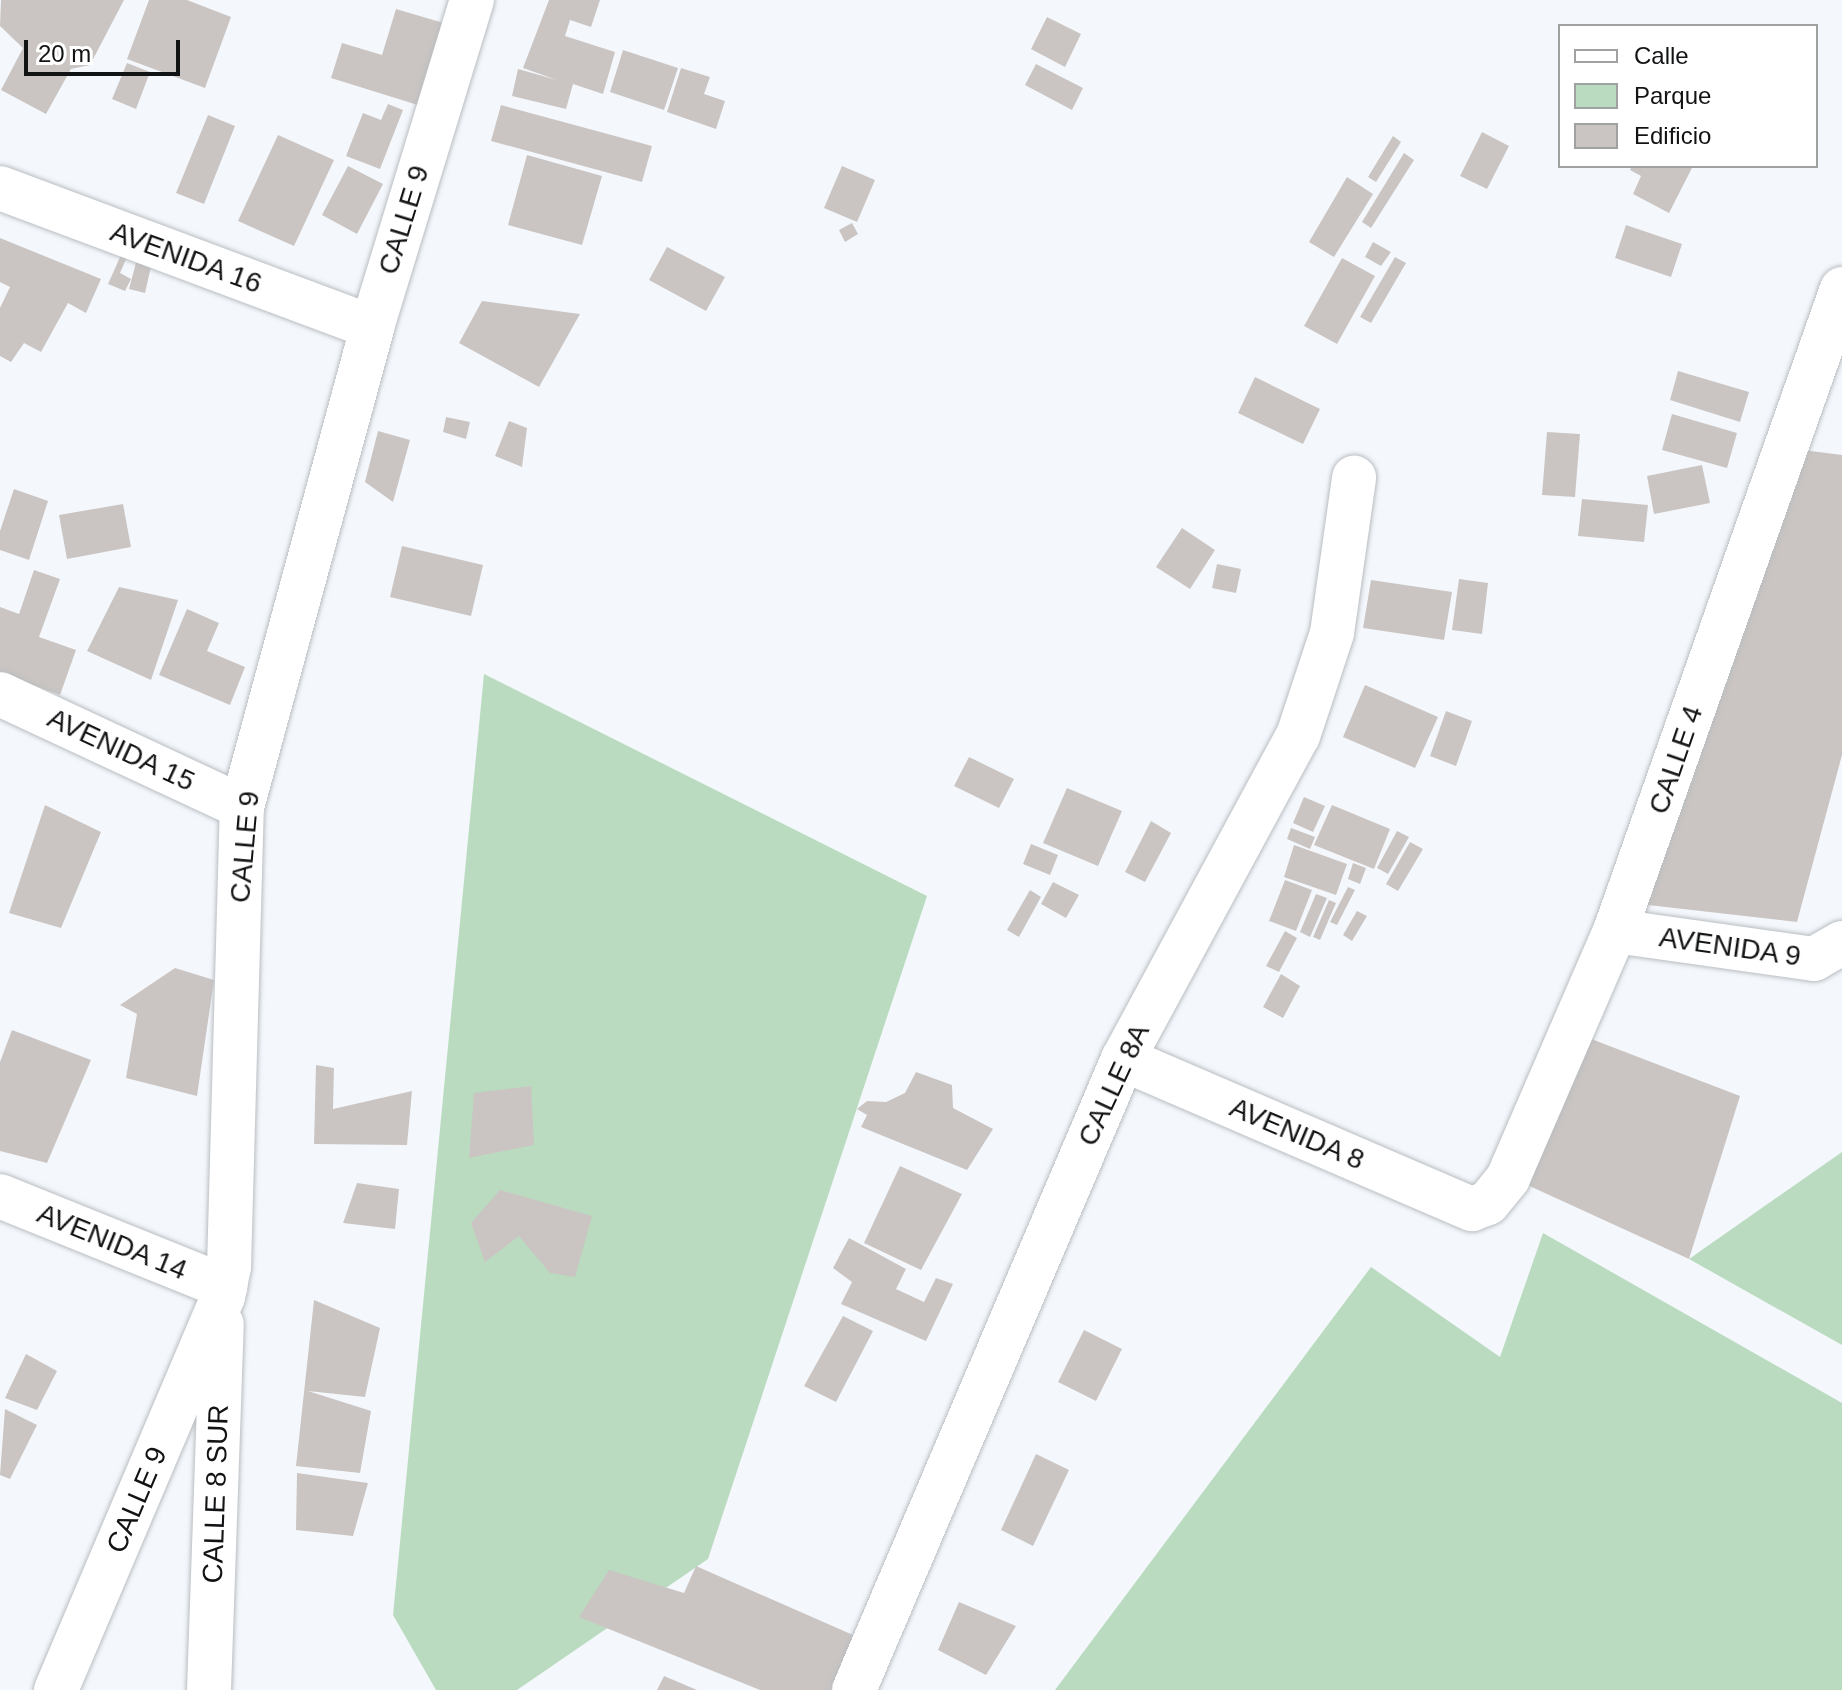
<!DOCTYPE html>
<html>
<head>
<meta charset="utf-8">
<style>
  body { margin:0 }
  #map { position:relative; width:1842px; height:1690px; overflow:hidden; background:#f4f8fd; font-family:Arial,sans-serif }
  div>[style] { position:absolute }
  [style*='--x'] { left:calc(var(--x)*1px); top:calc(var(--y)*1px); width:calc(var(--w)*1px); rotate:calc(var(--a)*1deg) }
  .green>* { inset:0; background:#badbbf }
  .building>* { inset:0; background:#cac5c2 }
  .roads { filter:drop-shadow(0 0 2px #b9bdc1) drop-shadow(0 0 2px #b9bdc1) }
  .minor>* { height:44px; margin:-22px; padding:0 22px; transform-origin:22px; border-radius:22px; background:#fff }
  span { translate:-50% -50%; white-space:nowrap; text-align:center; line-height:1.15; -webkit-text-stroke:8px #fff; paint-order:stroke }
  .street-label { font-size:28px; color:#121315 }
  .legend { position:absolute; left:1558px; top:24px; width:260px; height:144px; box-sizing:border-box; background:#fff; border:2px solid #a0a1a1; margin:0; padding:10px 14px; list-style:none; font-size:24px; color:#121315 }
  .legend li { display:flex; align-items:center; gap:16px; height:40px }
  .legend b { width:40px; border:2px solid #a0a1a1 }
  .scale { position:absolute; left:24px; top:40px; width:156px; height:36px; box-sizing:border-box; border:4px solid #121315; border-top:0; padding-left:10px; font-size:24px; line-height:28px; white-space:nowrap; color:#121315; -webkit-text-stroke:6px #fff; paint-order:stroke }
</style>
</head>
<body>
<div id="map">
  <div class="green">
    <i style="clip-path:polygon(484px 674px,927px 896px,708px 1559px,517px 1690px,436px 1690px,393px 1615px)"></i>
    <i style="clip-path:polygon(1842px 1152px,1842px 1345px,1689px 1259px)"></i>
    <i style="clip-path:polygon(1543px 1233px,1842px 1403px,1842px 1690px,1055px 1690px,1371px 1267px,1500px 1357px)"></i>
  </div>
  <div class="building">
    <i style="clip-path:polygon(1px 0,124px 0,90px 65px,71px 69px,46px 114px,1px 90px,23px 48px,0 26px)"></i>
    <i style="clip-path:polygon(149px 0,187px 0,231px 17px,205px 88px,127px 59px)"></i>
    <i style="clip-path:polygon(549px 0,600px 0,591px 27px,570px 20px,565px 36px,615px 52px,603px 94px,573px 84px,566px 109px,512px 96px,518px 69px,557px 80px,523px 68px)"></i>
    <i style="clip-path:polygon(396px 9px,447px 24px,421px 106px,331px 78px,342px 43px,382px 55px)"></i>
    <i style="clip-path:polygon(1047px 17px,1081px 34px,1065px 67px,1031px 49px)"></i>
    <i style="clip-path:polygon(623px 50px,678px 68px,664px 110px,610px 92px)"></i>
    <i style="clip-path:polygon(127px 63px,150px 72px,136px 109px,112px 99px)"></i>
    <i style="clip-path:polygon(1036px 64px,1083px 88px,1072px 110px,1025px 85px)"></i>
    <i style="clip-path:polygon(681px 68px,710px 77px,704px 94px,725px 101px,716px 129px,667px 112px)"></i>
    <i style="clip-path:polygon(388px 104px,403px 110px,380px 169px,346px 156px,363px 113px,381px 120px)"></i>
    <i style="clip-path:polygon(501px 105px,652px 146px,642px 182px,491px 141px)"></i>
    <i style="clip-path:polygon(208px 115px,235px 126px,204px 204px,176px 193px)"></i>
    <i style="clip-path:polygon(1482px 132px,1509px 146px,1487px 189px,1460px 176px)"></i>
    <i style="clip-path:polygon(278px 135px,334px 160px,294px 246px,238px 221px)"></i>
    <i style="clip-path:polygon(1393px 136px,1401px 142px,1376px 182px,1368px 177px)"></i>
    <i style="clip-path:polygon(1404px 153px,1414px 160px,1371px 228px,1362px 222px)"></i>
    <i style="clip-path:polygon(527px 155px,602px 176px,582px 245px,508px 225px)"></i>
    <i style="clip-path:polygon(348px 166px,383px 184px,357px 234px,322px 215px)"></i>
    <i style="clip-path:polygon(842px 166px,875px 180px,857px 222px,824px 208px)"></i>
    <i style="clip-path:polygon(1632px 166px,1693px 166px,1669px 213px,1633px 194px,1641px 176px,1630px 170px)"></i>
    <i style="clip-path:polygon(1347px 177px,1373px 194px,1334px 257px,1309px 242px)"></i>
    <i style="clip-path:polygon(852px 223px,858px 234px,845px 242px,839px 230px)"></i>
    <i style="clip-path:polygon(1626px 225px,1682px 244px,1671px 277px,1615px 258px)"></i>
    <i style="clip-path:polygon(0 238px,101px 279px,86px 313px,68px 303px,41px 352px,24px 343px,11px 362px,0 356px,0 308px,10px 287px,0 282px)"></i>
    <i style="clip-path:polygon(1373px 242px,1391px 252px,1381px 266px,1365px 257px)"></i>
    <i style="clip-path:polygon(667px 247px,725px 277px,706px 311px,649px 280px)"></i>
    <i style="clip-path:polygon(121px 255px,127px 257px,120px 273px,131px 279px,125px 291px,108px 284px)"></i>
    <i style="clip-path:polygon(1395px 257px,1406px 263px,1371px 323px,1360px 317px)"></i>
    <i style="clip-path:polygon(1342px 258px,1375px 276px,1337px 344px,1304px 326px)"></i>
    <i style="clip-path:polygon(137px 259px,152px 262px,145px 293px,129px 289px)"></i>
    <i style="clip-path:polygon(482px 301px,580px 314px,539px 387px,459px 343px)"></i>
    <i style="clip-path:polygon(1678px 371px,1749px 392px,1740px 422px,1670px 400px)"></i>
    <i style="clip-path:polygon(1255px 377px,1320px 409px,1303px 444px,1238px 413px)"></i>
    <i style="clip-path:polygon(1672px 414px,1737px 433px,1727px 468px,1662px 450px)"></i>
    <i style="clip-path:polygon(446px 417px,470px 422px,466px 439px,443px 432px)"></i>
    <i style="clip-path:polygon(509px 421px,527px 428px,522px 467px,495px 456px)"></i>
    <i style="clip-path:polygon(378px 431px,410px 440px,393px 502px,365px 482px)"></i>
    <i style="clip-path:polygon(1547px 432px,1580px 434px,1575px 497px,1542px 495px)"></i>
    <i style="clip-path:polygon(1795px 449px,1842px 455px,1842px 755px,1797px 922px,1639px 904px)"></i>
    <i style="clip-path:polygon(1702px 465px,1710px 503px,1654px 514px,1647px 476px)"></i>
    <i style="clip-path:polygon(14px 489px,48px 501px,29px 560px,0 550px,0 531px)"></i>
    <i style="clip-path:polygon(1582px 499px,1648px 505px,1644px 542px,1578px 536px)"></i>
    <i style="clip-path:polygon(123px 504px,131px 547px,67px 559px,59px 515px)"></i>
    <i style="clip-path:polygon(1182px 528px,1215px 550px,1190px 589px,1156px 567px)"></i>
    <i style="clip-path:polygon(402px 546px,483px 565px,471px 616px,390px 597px)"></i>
    <i style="clip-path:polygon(1217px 564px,1241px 569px,1236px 593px,1212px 588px)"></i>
    <i style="clip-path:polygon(34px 570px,60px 579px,39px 637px,76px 650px,60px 695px,0 673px,0 607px,19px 614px)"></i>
    <i style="clip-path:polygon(1459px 579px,1488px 583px,1482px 634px,1452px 630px)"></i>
    <i style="clip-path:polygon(1371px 580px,1452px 592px,1444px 640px,1363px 628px)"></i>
    <i style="clip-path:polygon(119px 587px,178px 600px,151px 680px,87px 651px)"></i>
    <i style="clip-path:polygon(187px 609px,219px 623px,207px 651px,245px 667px,230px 705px,159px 675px)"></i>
    <i style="clip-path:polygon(1365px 685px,1438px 717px,1415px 768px,1343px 737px)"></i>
    <i style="clip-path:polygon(1446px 711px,1472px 721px,1456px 766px,1430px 756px)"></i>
    <i style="clip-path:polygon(969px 757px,1014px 779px,999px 808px,954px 786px)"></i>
    <i style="clip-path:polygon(1067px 788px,1122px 811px,1098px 866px,1043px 843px)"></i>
    <i style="clip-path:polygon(1304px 797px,1325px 806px,1313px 832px,1293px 823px)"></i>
    <i style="clip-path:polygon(45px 805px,101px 832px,61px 928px,9px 913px)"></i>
    <i style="clip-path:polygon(1332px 805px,1390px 829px,1374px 869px,1314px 845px)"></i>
    <i style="clip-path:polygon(1151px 821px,1171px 833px,1145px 882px,1125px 872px)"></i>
    <i style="clip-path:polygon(1291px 828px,1315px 837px,1310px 849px,1287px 839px)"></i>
    <i style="clip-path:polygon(1397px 831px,1409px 837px,1388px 874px,1377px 868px)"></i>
    <i style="clip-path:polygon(1410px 842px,1423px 849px,1398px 891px,1386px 884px)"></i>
    <i style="clip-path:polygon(1031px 844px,1058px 855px,1050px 875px,1023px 864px)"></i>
    <i style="clip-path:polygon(1294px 845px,1347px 864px,1336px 895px,1284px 877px)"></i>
    <i style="clip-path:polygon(1353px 863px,1366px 868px,1360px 884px,1348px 879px)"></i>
    <i style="clip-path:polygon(1285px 880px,1312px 890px,1296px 931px,1269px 921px)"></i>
    <i style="clip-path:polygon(1053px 882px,1079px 895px,1066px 918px,1041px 904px)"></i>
    <i style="clip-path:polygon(1348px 887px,1355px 890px,1337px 925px,1330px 922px)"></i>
    <i style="clip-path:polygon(1030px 890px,1041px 897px,1019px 937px,1007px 930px)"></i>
    <i style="clip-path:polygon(1316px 894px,1327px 898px,1310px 937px,1300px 932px)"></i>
    <i style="clip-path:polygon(1329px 900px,1336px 903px,1320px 940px,1313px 937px)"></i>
    <i style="clip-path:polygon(1357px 911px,1367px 916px,1352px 941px,1343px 935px)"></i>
    <i style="clip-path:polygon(1285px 931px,1297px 938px,1279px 972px,1266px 966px)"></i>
    <i style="clip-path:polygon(175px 968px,214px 980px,197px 1096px,126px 1078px,137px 1014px,120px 1005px)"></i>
    <i style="clip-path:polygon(1281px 974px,1300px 986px,1283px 1018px,1263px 1007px)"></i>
    <i style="clip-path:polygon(12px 1030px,91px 1060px,47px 1163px,0 1151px,0 1062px)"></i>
    <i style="clip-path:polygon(1586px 1037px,1740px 1096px,1689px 1259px,1523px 1183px)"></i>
    <i style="clip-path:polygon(316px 1065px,334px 1068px,333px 1109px,412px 1091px,407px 1145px,314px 1144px)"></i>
    <i style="clip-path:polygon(916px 1072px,952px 1085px,953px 1108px,993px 1129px,967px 1170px,861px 1127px,867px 1115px,857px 1109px,867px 1101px,886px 1102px,905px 1093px)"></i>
    <i style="clip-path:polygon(531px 1086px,534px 1145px,469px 1158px,474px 1093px)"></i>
    <i style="clip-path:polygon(900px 1166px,962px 1194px,921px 1270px,864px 1243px)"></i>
    <i style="clip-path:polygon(357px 1183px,399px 1189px,395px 1229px,343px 1223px)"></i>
    <i style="clip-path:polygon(500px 1190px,592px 1216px,575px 1277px,550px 1273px,519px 1236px,485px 1262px,471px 1223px)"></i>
    <i style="clip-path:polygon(849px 1238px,906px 1269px,896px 1289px,924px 1302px,936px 1278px,953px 1284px,926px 1341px,841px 1304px,852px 1282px,833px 1268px)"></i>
    <i style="clip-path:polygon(314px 1300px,380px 1328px,365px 1397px,308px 1391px,371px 1411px,360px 1473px,296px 1466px)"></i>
    <i style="clip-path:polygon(843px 1316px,873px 1331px,836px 1402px,804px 1386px)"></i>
    <i style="clip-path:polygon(1084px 1330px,1122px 1349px,1096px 1401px,1058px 1382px)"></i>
    <i style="clip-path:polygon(26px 1354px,57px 1371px,37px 1410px,5px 1398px)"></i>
    <i style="clip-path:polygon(5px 1409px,37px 1425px,10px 1479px,0 1475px)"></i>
    <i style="clip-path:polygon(1036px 1454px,1069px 1470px,1033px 1546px,1001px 1530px)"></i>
    <i style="clip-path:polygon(297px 1473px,368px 1483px,353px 1536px,296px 1530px)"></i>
    <i style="clip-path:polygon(696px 1566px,853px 1635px,832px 1690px,760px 1690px,579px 1617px,609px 1570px,684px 1593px)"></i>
    <i style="clip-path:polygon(959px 1602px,1016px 1626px,986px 1675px,938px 1650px)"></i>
    <i style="clip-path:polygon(664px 1676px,697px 1690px,657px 1690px)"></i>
  </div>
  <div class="roads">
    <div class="minor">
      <i style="--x:0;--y:188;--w:397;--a:20.5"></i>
      <i style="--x:0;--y:694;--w:267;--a:25"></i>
      <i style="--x:1615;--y:931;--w:201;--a:8"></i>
      <i style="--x:1814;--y:959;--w:32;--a:-30"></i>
      <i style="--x:1123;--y:1059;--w:380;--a:23.3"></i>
      <i style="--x:1472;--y:1209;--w:17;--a:-21"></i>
      <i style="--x:1488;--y:1203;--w:32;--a:-51"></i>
      <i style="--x:1508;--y:1178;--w:269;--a:-66.6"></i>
      <i style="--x:1615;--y:931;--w:681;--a:-70.53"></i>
      <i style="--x:0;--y:1196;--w:243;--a:22"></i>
      <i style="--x:56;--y:1690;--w:427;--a:-67"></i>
      <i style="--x:223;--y:1297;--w:31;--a:-79"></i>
      <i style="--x:229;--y:1267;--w:460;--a:-88.4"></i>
      <i style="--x:242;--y:807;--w:497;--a:-74.8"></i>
      <i style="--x:372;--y:327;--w:342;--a:-73"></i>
      <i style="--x:209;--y:1690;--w:366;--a:-88"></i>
      <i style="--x:854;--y:1690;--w:686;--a:-66.91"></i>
      <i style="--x:1123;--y:1059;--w:367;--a:-61.6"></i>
      <i style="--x:1298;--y:736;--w:108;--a:-71.7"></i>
      <i style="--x:1332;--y:633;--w:157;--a:-81.9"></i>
    </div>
  </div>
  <div class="street-label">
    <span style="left:404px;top:220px;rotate:-73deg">CALLE 9</span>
    <span style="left:186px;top:258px;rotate:20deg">AVENIDA 16</span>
    <span style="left:121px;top:750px;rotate:25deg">AVENIDA 15</span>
    <span style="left:1676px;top:760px;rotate:-71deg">CALLE 4</span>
    <span style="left:245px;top:847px;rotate:-85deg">CALLE 9</span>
    <span style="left:1730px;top:947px;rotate:8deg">AVENIDA 9</span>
    <span style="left:1114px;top:1085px;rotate:-65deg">CALLE 8A</span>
    <span style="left:1297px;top:1134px;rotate:23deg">AVENIDA 8</span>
    <span style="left:112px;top:1242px;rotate:22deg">AVENIDA 14</span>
    <span style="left:216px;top:1494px;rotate:-88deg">CALLE 8 SUR</span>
    <span style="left:137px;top:1500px;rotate:-67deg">CALLE 9</span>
  </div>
  <ul class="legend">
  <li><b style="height:10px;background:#fff"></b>Calle</li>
  <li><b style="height:22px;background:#badbbf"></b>Parque</li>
  <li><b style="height:22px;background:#cac5c2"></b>Edificio</li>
  </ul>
  <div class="scale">20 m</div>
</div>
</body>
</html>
